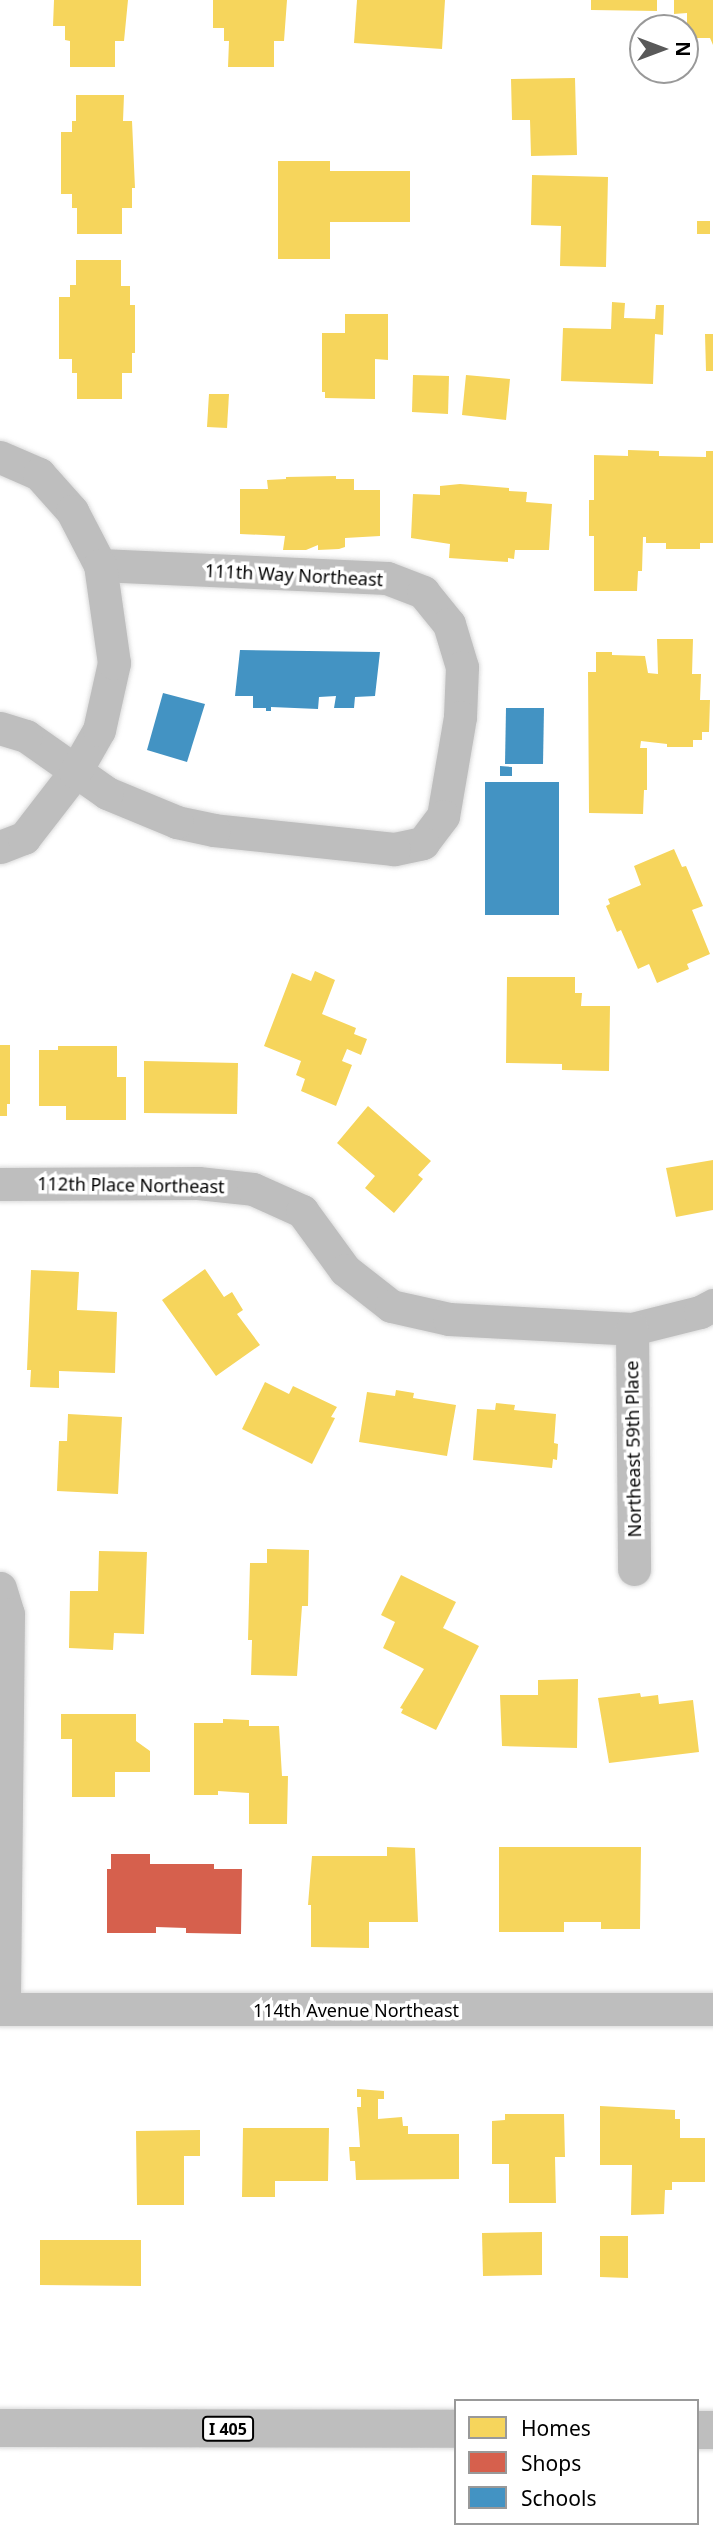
<!DOCTYPE html>
<html>
<head>
<meta charset="utf-8">
<style>
  body { margin:0 }
  #map { position:relative; width:713px; height:2539px; overflow:hidden; background:#fff; font-family:"Noto Sans",sans-serif }
  div>[style] { position:absolute }
  [style*='--x'] { left:calc(var(--x)*1px); top:calc(var(--y)*1px); width:calc(var(--w)*1px); rotate:calc(var(--a)*1deg) }
  .homes>* { inset:0; background:#f6d55c }
  .shops>* { inset:0; background:#d6604d }
  .schools>* { inset:0; background:#4393c3 }
  .roads { filter:drop-shadow(0 0 2px #dbdbdb) drop-shadow(0 0 2px #dbdbdb) }
  .street>* { height:33px; margin:-16.5px; padding:0 16.5px; transform-origin:16.5px; border-radius:16.5px; background:#bebebe }
  .highway>* { height:38px; margin:-19px; padding:0 19px; transform-origin:19px; border-radius:19px; background:#bebebe }
  span { translate:-50% -50%; white-space:nowrap; text-align:center; line-height:1.15; -webkit-text-stroke:7px #fff; paint-order:stroke }
  .shield-label span { padding:2px 5px; background:#fff; border:2px solid; border-radius:5px; -webkit-text-stroke-width:0 }
  .shield-label { font-size:16px; color:#000; font-weight:700 }
  .street-label { font-size:18px; color:#000 }
  .legend { position:absolute; left:454px; top:2399px; width:245px; height:126px; box-sizing:border-box; background:#fff; border:2px solid #999; margin:0; padding:9px 12px; list-style:none; font-size:21px; color:#000 }
  .legend li { display:flex; align-items:center; gap:14px; height:35px }
  .legend b { width:35px; border:2px solid #999 }
  .north { position:absolute; left:629px; top:14px; width:70px; height:70px; box-sizing:border-box; background:#fff; border:2px solid #999; border-radius:50%; rotate:90deg; font-size:19px; font-weight:700; line-height:28px; text-align:center; color:#000 }
  .north::after { content:''; display:block; margin:auto; width:24px; height:32px; background:#595959; clip-path:polygon(50% 0,100% 100%,50% 72%,0 100%) }
</style>
</head>
<body>
<div id="map">
  <div class="homes">
    <i style="clip-path:polygon(54px 0,128px 0,124px 41px,115px 41px,115px 67px,70px 67px,70px 41px,65px 40px,65px 26px,53px 26px)"></i>
    <i style="clip-path:polygon(213px 0,287px 0,284px 41px,274px 41px,274px 67px,228px 67px,229px 41px,224px 41px,224px 28px,213px 28px)"></i>
    <i style="clip-path:polygon(357px 0,445px 0,442px 49px,354px 43px)"></i>
    <i style="clip-path:polygon(591px 0,657px 0,657px 11px,591px 10px)"></i>
    <i style="clip-path:polygon(674px 0,713px 0,713px 45px,710px 38px,687px 38px,687px 13px,674px 14px)"></i>
    <i style="clip-path:polygon(575px 78px,577px 155px,531px 156px,530px 120px,512px 120px,511px 79px)"></i>
    <i style="clip-path:polygon(76px 95px,124px 95px,123px 121px,132px 121px,135px 188px,132px 188px,132px 208px,122px 208px,122px 234px,77px 234px,77px 208px,72px 208px,72px 194px,61px 194px,61px 132px,72px 132px,72px 121px,76px 121px)"></i>
    <i style="clip-path:polygon(278px 161px,330px 161px,330px 171px,410px 171px,410px 222px,330px 222px,330px 259px,278px 259px)"></i>
    <i style="clip-path:polygon(532px 175px,608px 177px,606px 267px,560px 266px,561px 226px,531px 225px)"></i>
    <i style="clip-path:polygon(697px 221px,710px 221px,710px 234px,697px 234px)"></i>
    <i style="clip-path:polygon(76px 260px,121px 260px,121px 286px,130px 286px,130px 305px,135px 305px,135px 353px,132px 353px,132px 373px,122px 373px,122px 399px,77px 399px,77px 373px,72px 373px,72px 359px,59px 359px,59px 297px,70px 297px,70px 285px,76px 285px)"></i>
    <i style="clip-path:polygon(612px 302px,625px 303px,624px 318px,655px 319px,656px 305px,664px 305px,663px 335px,655px 334px,653px 384px,561px 381px,563px 328px,611px 329px)"></i>
    <i style="clip-path:polygon(345px 314px,388px 314px,388px 360px,375px 359px,375px 399px,325px 398px,325px 392px,322px 392px,322px 333px,345px 333px)"></i>
    <i style="clip-path:polygon(705px 334px,713px 334px,713px 371px,706px 371px)"></i>
    <i style="clip-path:polygon(413px 375px,449px 376px,448px 414px,412px 412px)"></i>
    <i style="clip-path:polygon(466px 375px,510px 379px,506px 420px,462px 415px)"></i>
    <i style="clip-path:polygon(209px 394px,229px 394px,227px 428px,207px 427px)"></i>
    <i style="clip-path:polygon(628px 450px,659px 451px,659px 456px,706px 457px,706px 451px,713px 451px,713px 543px,700px 543px,700px 549px,666px 549px,666px 543px,646px 543px,646px 537px,643px 537px,642px 571px,638px 571px,637px 591px,594px 591px,594px 536px,589px 536px,589px 500px,594px 500px,594px 455px,628px 456px)"></i>
    <i style="clip-path:polygon(336px 476px,336px 479px,354px 479px,354px 490px,380px 490px,380px 536px,345px 538px,345px 547px,339px 549px,318px 550px,318px 545px,306px 550px,283px 550px,285px 536px,240px 534px,240px 489px,268px 489px,267px 480px,286px 479px,286px 477px)"></i>
    <i style="clip-path:polygon(460px 484px,509px 488px,509px 491px,527px 492px,526px 502px,552px 504px,549px 550px,515px 550px,514px 559px,508px 558px,508px 562px,449px 558px,450px 544px,411px 538px,413px 494px,440px 495px,440px 486px)"></i>
    <i style="clip-path:polygon(657px 639px,693px 639px,692px 674px,701px 674px,700px 700px,710px 700px,709px 732px,702px 732px,702px 740px,693px 740px,693px 747px,667px 747px,667px 744px,641px 741px,640px 748px,647px 748px,647px 790px,644px 790px,643px 814px,589px 813px,588px 672px,596px 672px,596px 652px,612px 652px,612px 655px,645px 656px,648px 673px,658px 674px)"></i>
    <i style="clip-path:polygon(674px 849px,682px 867px,686px 866px,703px 906px,692px 910px,710px 954px,687px 964px,689px 969px,657px 983px,649px 964px,638px 969px,621px 930px,617px 932px,606px 906px,610px 904px,608px 899px,641px 885px,634px 866px)"></i>
    <i style="clip-path:polygon(315px 971px,335px 980px,322px 1014px,356px 1028px,354px 1034px,367px 1039px,361px 1055px,347px 1049px,342px 1061px,352px 1065px,336px 1106px,301px 1091px,305px 1079px,296px 1075px,301px 1061px,264px 1046px,292px 973px,311px 981px)"></i>
    <i style="clip-path:polygon(507px 977px,575px 977px,575px 993px,582px 993px,581px 1006px,610px 1006px,609px 1071px,562px 1070px,562px 1064px,506px 1063px)"></i>
    <i style="clip-path:polygon(0 1045px,10px 1045px,10px 1104px,7px 1104px,7px 1116px,0 1116px)"></i>
    <i style="clip-path:polygon(58px 1046px,117px 1046px,117px 1077px,126px 1077px,126px 1120px,66px 1120px,66px 1106px,39px 1106px,39px 1050px,58px 1050px)"></i>
    <i style="clip-path:polygon(144px 1061px,238px 1063px,237px 1114px,144px 1113px)"></i>
    <i style="clip-path:polygon(368px 1106px,431px 1161px,418px 1175px,423px 1179px,394px 1213px,365px 1188px,375px 1176px,337px 1143px)"></i>
    <i style="clip-path:polygon(713px 1160px,713px 1210px,676px 1217px,666px 1168px)"></i>
    <i style="clip-path:polygon(205px 1269px,224px 1297px,232px 1292px,243px 1310px,237px 1314px,260px 1345px,216px 1376px,162px 1300px)"></i>
    <i style="clip-path:polygon(31px 1270px,79px 1272px,77px 1310px,117px 1312px,115px 1373px,59px 1371px,59px 1388px,30px 1387px,31px 1370px,27px 1370px)"></i>
    <i style="clip-path:polygon(265px 1382px,289px 1394px,293px 1386px,337px 1407px,331px 1417px,335px 1418px,312px 1464px,242px 1429px)"></i>
    <i style="clip-path:polygon(396px 1390px,414px 1393px,413px 1398px,456px 1405px,447px 1456px,359px 1442px,367px 1392px,395px 1396px)"></i>
    <i style="clip-path:polygon(496px 1403px,515px 1405px,514px 1410px,556px 1414px,554px 1443px,558px 1444px,557px 1460px,553px 1459px,552px 1468px,473px 1460px,477px 1409px,495px 1410px)"></i>
    <i style="clip-path:polygon(68px 1414px,122px 1417px,118px 1494px,57px 1491px,59px 1441px,67px 1441px)"></i>
    <i style="clip-path:polygon(267px 1549px,309px 1550px,308px 1606px,302px 1606px,297px 1676px,251px 1675px,252px 1640px,248px 1640px,250px 1563px,267px 1563px)"></i>
    <i style="clip-path:polygon(99px 1551px,147px 1552px,144px 1634px,114px 1633px,113px 1650px,69px 1648px,70px 1591px,98px 1591px)"></i>
    <i style="clip-path:polygon(401px 1575px,456px 1602px,443px 1628px,479px 1646px,436px 1730px,401px 1713px,403px 1709px,400px 1708px,424px 1669px,383px 1648px,395px 1622px,381px 1615px)"></i>
    <i style="clip-path:polygon(578px 1679px,577px 1748px,502px 1746px,500px 1695px,538px 1695px,538px 1680px)"></i>
    <i style="clip-path:polygon(640px 1693px,641px 1697px,658px 1695px,659px 1704px,693px 1700px,699px 1752px,609px 1763px,598px 1698px)"></i>
    <i style="clip-path:polygon(61px 1714px,136px 1714px,136px 1741px,150px 1751px,150px 1772px,115px 1772px,115px 1797px,72px 1797px,72px 1739px,61px 1739px)"></i>
    <i style="clip-path:polygon(223px 1719px,249px 1720px,249px 1726px,279px 1726px,282px 1776px,288px 1776px,287px 1824px,249px 1824px,249px 1793px,218px 1791px,218px 1795px,194px 1795px,194px 1723px,223px 1723px)"></i>
    <i style="clip-path:polygon(387px 1847px,415px 1848px,418px 1922px,369px 1922px,369px 1948px,311px 1947px,311px 1905px,308px 1905px,312px 1856px,387px 1856px)"></i>
    <i style="clip-path:polygon(499px 1847px,641px 1847px,640px 1929px,601px 1929px,601px 1922px,564px 1922px,564px 1932px,499px 1932px)"></i>
    <i style="clip-path:polygon(357px 2089px,384px 2091px,384px 2099px,378px 2099px,378px 2119px,402px 2117px,403px 2126px,408px 2126px,408px 2134px,459px 2134px,459px 2179px,356px 2180px,355px 2161px,350px 2161px,349px 2147px,360px 2147px,357px 2107px,361px 2107px,361px 2097px,357px 2097px)"></i>
    <i style="clip-path:polygon(600px 2106px,675px 2110px,675px 2119px,680px 2119px,680px 2138px,705px 2138px,705px 2182px,672px 2182px,672px 2190px,665px 2190px,664px 2214px,631px 2215px,632px 2165px,600px 2165px)"></i>
    <i style="clip-path:polygon(505px 2114px,564px 2114px,565px 2157px,555px 2157px,556px 2203px,509px 2203px,509px 2164px,492px 2164px,492px 2121px,505px 2120px)"></i>
    <i style="clip-path:polygon(243px 2128px,329px 2128px,328px 2181px,275px 2181px,275px 2197px,242px 2197px)"></i>
    <i style="clip-path:polygon(200px 2130px,200px 2156px,184px 2156px,184px 2205px,137px 2205px,136px 2131px)"></i>
    <i style="clip-path:polygon(542px 2232px,542px 2275px,483px 2276px,482px 2233px)"></i>
    <i style="clip-path:polygon(600px 2236px,628px 2236px,628px 2278px,600px 2277px)"></i>
    <i style="clip-path:polygon(40px 2240px,141px 2240px,141px 2286px,40px 2285px)"></i>
  </div>
  <div class="shops">
    <i style="clip-path:polygon(111px 1854px,150px 1854px,150px 1864px,214px 1864px,214px 1869px,242px 1869px,241px 1934px,186px 1933px,186px 1928px,156px 1927px,156px 1933px,107px 1933px,107px 1869px,111px 1869px)"></i>
  </div>
  <div class="schools">
    <i style="clip-path:polygon(240px 650px,380px 652px,375px 696px,355px 697px,354px 708px,334px 708px,336px 696px,319px 697px,318px 709px,271px 707px,271px 711px,266px 711px,266px 708px,253px 708px,253px 696px,235px 696px)"></i>
    <i style="clip-path:polygon(163px 693px,205px 704px,187px 762px,147px 750px)"></i>
    <i style="clip-path:polygon(506px 708px,544px 708px,543px 764px,505px 764px)"></i>
    <i style="clip-path:polygon(500px 766px,512px 767px,512px 776px,500px 776px)"></i>
    <i style="clip-path:polygon(485px 782px,559px 782px,559px 915px,485px 915px)"></i>
  </div>
  <div class="roads">
    <div class="street">
      <i style="--x:0;--y:457;--w:43;--a:23.6"></i>
      <i style="--x:39;--y:474;--w:50;--a:48.3"></i>
      <i style="--x:72;--y:511;--w:61;--a:62.6"></i>
      <i style="--x:100;--y:565;--w:287;--a:2.6"></i>
      <i style="--x:387;--y:578;--w:39;--a:21"></i>
      <i style="--x:423;--y:592;--w:41;--a:50.9"></i>
      <i style="--x:449;--y:624;--w:45;--a:73.2"></i>
      <i style="--x:462;--y:667;--w:50;--a:92.3"></i>
      <i style="--x:460;--y:717;--w:100;--a:99.7"></i>
      <i style="--x:443;--y:816;--w:34;--a:127"></i>
      <i style="--x:423;--y:843;--w:30;--a:168"></i>
      <i style="--x:394;--y:849;--w:181;--a:-174"></i>
      <i style="--x:214;--y:830;--w:38;--a:-168"></i>
      <i style="--x:177;--y:822;--w:76;--a:-157.5"></i>
      <i style="--x:107;--y:793;--w:99;--a:-144.9"></i>
      <i style="--x:26;--y:736;--w:27;--a:-163"></i>
      <i style="--x:0;--y:847;--w:26;--a:-21"></i>
      <i style="--x:24;--y:838;--w:83;--a:-52.3"></i>
      <i style="--x:75;--y:772;--w:48;--a:-60.3"></i>
      <i style="--x:99;--y:730;--w:69;--a:-77.4"></i>
      <i style="--x:114;--y:663;--w:99;--a:-98.1"></i>
      <i style="--x:0;--y:1184;--w:198;--a:-0.3"></i>
      <i style="--x:198;--y:1183;--w:55;--a:6.2"></i>
      <i style="--x:253;--y:1189;--w:54;--a:24.2"></i>
      <i style="--x:302;--y:1211;--w:73;--a:53.9"></i>
      <i style="--x:345;--y:1270;--w:58;--a:38"></i>
      <i style="--x:391;--y:1306;--w:59;--a:12.6"></i>
      <i style="--x:449;--y:1319;--w:183;--a:3.1"></i>
      <i style="--x:632;--y:1329;--w:70;--a:-14"></i>
      <i style="--x:700;--y:1312;--w:15;--a:-28"></i>
      <i style="--x:632;--y:1329;--w:240;--a:89.5"></i>
      <i style="--x:0;--y:1588;--w:27;--a:73"></i>
      <i style="--x:8;--y:1614;--w:395;--a:90.6"></i>
      <i style="--x:0;--y:2009;--w:713;--a:0"></i>
    </div>
    <div class="highway">
      <i style="--x:0;--y:2428;--w:456;--a:0.1"></i>
      <i style="--x:697;--y:2430;--w:16;--a:0"></i>
    </div>
  </div>
  <div class="shield-label">
    <span style="left:228px;top:2429px">I 405</span>
  </div>
  <div class="street-label">
    <span style="left:294px;top:575px;rotate:3deg">111th Way Northeast</span>
    <span style="left:131px;top:1185px;rotate:1deg">112th Place Northeast</span>
    <span style="left:633px;top:1449px;rotate:-91deg">Northeast 59th Place</span>
    <span style="left:356px;top:2010px">114th Avenue Northeast</span>
  </div>
  <ul class="legend">
  <li><b style="height:19px;background:#f6d55c"></b>Homes</li>
  <li><b style="height:19px;background:#d6604d"></b>Shops</li>
  <li><b style="height:19px;background:#4393c3"></b>Schools</li>
  </ul>
  <div class="north">N</div>
</div>
</body>
</html>
